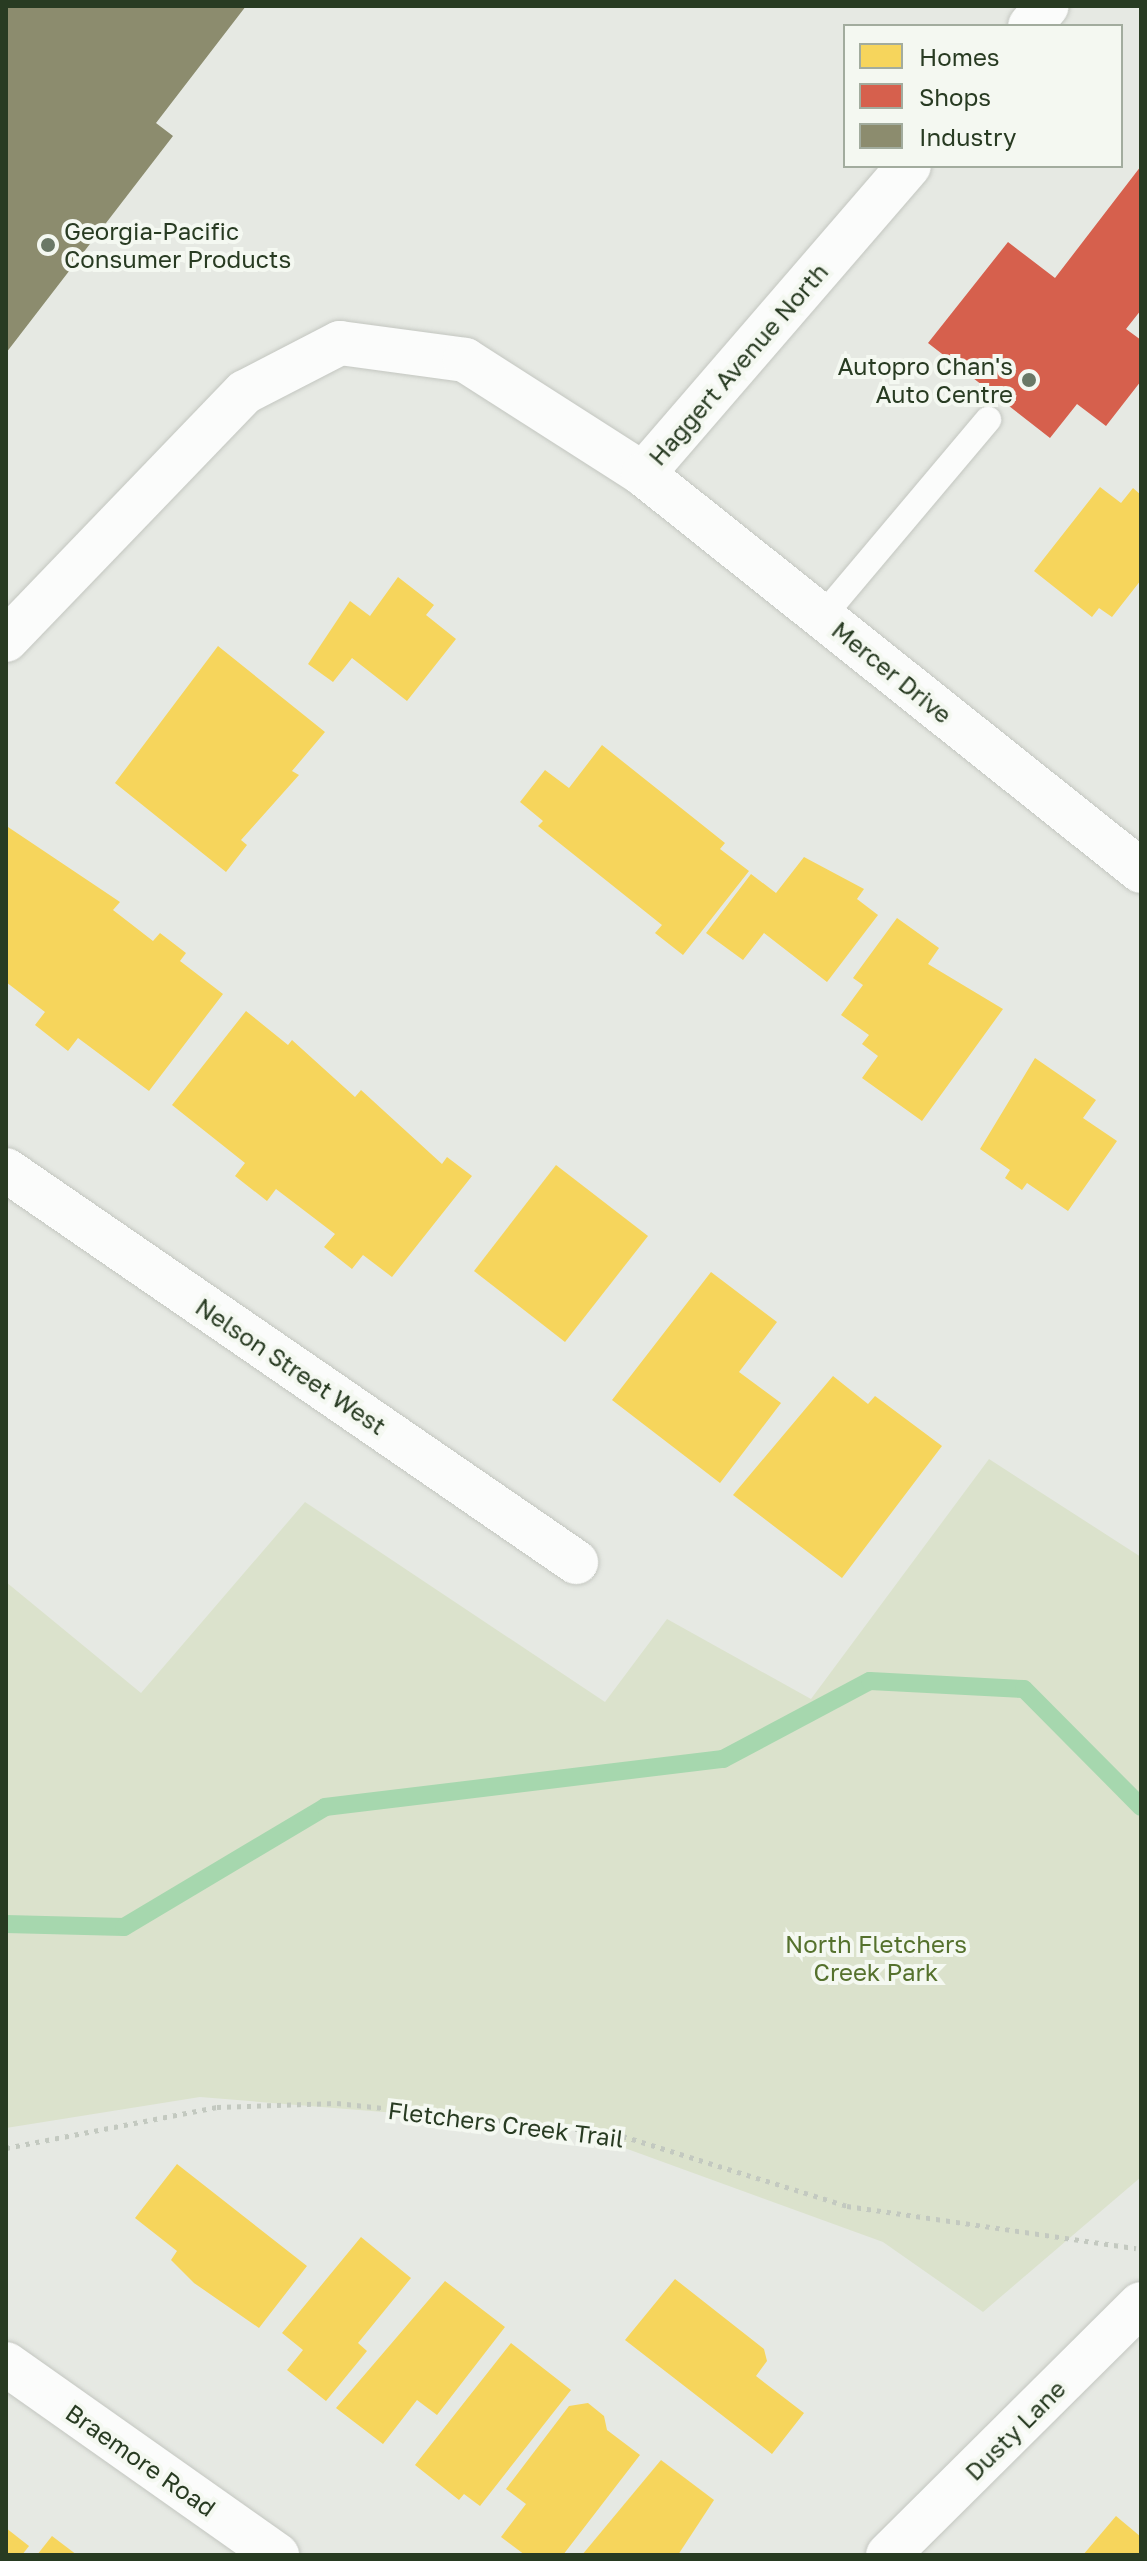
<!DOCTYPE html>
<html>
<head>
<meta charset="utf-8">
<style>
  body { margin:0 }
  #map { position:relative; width:1147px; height:2561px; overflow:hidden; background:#e6e9e3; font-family:"Golos Text",sans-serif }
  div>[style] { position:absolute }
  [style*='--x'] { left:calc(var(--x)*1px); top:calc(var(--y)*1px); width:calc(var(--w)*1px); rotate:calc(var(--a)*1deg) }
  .green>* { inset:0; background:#dbe2cc }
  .homes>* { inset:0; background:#f6d55c }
  .shops>* { inset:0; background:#d6604d }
  .industry>* { inset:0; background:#8c8c6e }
  .stream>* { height:18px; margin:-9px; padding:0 9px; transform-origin:9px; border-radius:9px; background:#a6d7ae }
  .path>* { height:5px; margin-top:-2.5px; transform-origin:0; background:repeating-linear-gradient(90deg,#c3c9c0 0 4px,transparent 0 10px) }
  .roads { filter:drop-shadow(0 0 2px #c3c6c0) drop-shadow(0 0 2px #c3c6c0) }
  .service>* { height:26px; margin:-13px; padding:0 13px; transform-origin:13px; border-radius:13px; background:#fbfcfb }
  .minor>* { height:44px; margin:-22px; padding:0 22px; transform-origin:22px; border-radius:22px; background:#fbfcfb }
  .dots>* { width:22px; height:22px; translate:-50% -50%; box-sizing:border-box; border:4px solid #f4f8f1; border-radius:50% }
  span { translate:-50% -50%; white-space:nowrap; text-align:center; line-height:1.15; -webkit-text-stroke:8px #f4f8f1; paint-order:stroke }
  .poi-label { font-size:24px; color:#283b22 }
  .left { translate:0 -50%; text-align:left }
  .right { translate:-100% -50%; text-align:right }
  .street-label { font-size:24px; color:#283b22 }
  .park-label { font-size:24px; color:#55712d }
  .frame { position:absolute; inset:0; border:8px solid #283b22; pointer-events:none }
  .legend { position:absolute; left:843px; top:24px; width:280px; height:144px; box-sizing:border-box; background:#f4f8f1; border:2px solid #a2ac9e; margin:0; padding:10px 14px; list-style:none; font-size:24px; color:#283b22 }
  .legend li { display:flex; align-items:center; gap:16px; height:40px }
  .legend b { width:40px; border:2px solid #a2ac9e }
</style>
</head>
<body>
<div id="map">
  <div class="green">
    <i style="clip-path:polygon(989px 1459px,1141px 1557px,1141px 2177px,983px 2312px,883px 2242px,567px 2127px,200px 2097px,6px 2128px,6px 1582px,141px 1693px,305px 1502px,605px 1702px,667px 1619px,811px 1699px)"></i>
  </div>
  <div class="homes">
    <i style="clip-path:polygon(1100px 487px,1121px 503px,1133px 488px,1141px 495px,1141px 580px,1112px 617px,1099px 608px,1092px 617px,1034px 571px)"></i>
    <i style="clip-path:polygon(398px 577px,434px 605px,426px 615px,456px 639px,407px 701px,352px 658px,333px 682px,308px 664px,350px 601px,370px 616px)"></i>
    <i style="clip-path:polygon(218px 646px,325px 732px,292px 771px,299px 775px,241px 840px,247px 845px,226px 872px,115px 783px)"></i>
    <i style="clip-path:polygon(602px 745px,725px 843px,720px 849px,749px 871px,683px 955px,655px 933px,662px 925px,538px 826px,543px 821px,520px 802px,545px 770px,569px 788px)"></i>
    <i style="clip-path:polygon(8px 827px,120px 902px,113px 910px,153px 941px,160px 933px,186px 953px,180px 961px,223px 994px,149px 1091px,78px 1038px,68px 1051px,35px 1025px,45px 1012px,6px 982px)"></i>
    <i style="clip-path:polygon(804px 857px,864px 889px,857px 899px,878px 915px,827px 982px,764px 933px,743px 960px,706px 933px,751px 874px,776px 893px)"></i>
    <i style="clip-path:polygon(897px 918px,939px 948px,928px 964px,1003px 1009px,922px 1121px,862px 1078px,878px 1056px,862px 1044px,869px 1035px,841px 1015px,863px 985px,853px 978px)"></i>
    <i style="clip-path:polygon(246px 1011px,288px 1045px,292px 1040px,355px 1097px,361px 1090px,442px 1164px,447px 1157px,472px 1176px,392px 1277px,363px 1255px,352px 1269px,324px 1247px,335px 1234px,276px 1189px,267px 1201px,235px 1176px,245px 1163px,172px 1105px)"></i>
    <i style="clip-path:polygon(1035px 1058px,1096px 1100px,1083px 1118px,1117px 1141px,1068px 1211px,1027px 1183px,1022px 1190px,1005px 1178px,1010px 1170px,980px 1149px)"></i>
    <i style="clip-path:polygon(556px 1165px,648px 1236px,565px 1342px,474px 1271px)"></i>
    <i style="clip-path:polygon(711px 1272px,777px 1322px,739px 1372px,781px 1403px,720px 1483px,612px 1400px)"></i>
    <i style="clip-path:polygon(833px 1376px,868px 1404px,875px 1396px,942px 1446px,842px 1578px,733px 1495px)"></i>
    <i style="clip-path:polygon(177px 2164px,307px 2266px,259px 2328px,194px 2283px,171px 2260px,177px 2251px,135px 2218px)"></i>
    <i style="clip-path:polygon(361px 2237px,411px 2278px,358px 2343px,367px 2351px,326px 2401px,287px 2370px,303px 2350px,282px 2333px)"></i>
    <i style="clip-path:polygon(675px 2279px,764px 2349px,767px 2361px,756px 2376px,804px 2413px,772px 2454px,625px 2340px)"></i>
    <i style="clip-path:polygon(445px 2281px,505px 2327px,437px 2415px,417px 2400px,383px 2444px,336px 2408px)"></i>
    <i style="clip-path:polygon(511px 2343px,571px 2390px,480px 2506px,464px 2494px,459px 2500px,415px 2465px)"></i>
    <i style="clip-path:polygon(588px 2403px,604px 2416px,607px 2430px,640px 2455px,563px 2555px,525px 2555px,501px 2537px,526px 2504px,506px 2489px,569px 2406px)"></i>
    <i style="clip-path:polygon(661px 2460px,714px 2500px,678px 2555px,582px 2555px)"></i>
    <i style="clip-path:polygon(1116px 2516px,1141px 2537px,1141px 2555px,1083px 2555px)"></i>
    <i style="clip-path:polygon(6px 2528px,29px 2546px,22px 2555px,6px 2555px)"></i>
    <i style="clip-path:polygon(52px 2536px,77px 2555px,37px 2555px)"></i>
  </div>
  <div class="shops">
    <i style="clip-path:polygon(1141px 166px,1141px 310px,1126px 329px,1141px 340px,1141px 381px,1106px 426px,1077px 404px,1050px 438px,928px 343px,1008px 242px,1055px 278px)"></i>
  </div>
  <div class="industry">
    <i style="clip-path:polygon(6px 6px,246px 6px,156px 123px,173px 136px,6px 353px)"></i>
  </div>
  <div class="stream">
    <i style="--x:6;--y:1924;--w:118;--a:1.5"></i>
    <i style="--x:124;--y:1927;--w:234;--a:-30.8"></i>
    <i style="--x:325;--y:1807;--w:401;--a:-6.9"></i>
    <i style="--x:723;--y:1759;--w:166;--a:-28"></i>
    <i style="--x:870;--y:1681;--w:154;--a:3"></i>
    <i style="--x:1024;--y:1689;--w:166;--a:45.2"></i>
  </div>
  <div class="path">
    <i style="--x:6;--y:2148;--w:215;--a:-11"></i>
    <i style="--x:217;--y:2107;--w:120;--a:-1.9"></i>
    <i style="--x:337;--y:2103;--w:278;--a:6.2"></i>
    <i style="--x:613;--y:2133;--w:245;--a:17.3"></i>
    <i style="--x:847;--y:2206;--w:292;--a:8.3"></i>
  </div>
  <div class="roads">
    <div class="service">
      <i style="--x:822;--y:617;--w:258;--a:-49.9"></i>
    </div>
    <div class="minor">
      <i style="--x:1030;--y:26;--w:26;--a:-50"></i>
      <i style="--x:643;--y:474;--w:407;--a:-49.2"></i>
      <i style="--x:6;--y:640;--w:344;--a:-46.1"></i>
      <i style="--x:245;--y:392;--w:107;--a:-27.3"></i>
      <i style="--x:340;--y:343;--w:126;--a:7.7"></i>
      <i style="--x:465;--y:360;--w:211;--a:32.6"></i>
      <i style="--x:643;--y:474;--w:637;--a:38.56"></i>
      <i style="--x:6;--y:1170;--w:692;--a:34.52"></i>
      <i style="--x:6;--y:2364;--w:332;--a:35.2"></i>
      <i style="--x:888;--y:2555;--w:356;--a:-44.8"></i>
    </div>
  </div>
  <div class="dots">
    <i style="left:48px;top:245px;background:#6a7866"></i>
    <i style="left:1029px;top:380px;background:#6a7866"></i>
  </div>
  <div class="poi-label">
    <span class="left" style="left:64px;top:245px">Georgia-Pacific<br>Consumer Products</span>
    <span class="right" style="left:1013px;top:380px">Autopro Chan's<br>Auto Centre</span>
  </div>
  <div class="street-label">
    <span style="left:738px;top:364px;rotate:-49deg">Haggert Avenue North</span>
    <span style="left:892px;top:672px;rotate:39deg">Mercer Drive</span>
    <span style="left:291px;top:1366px;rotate:34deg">Nelson Street West</span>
    <span style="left:506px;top:2124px;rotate:7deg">Fletchers Creek Trail</span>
    <span style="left:1015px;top:2430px;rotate:-45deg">Dusty Lane</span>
    <span style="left:141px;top:2460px;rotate:35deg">Braemore Road</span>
  </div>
  <div class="park-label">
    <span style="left:876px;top:1958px">North Fletchers<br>Creek Park</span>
  </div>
  <div class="frame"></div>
  <ul class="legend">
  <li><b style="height:22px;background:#f6d55c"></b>Homes</li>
  <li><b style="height:22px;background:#d6604d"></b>Shops</li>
  <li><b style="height:22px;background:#8c8c6e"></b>Industry</li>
  </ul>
</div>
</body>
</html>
